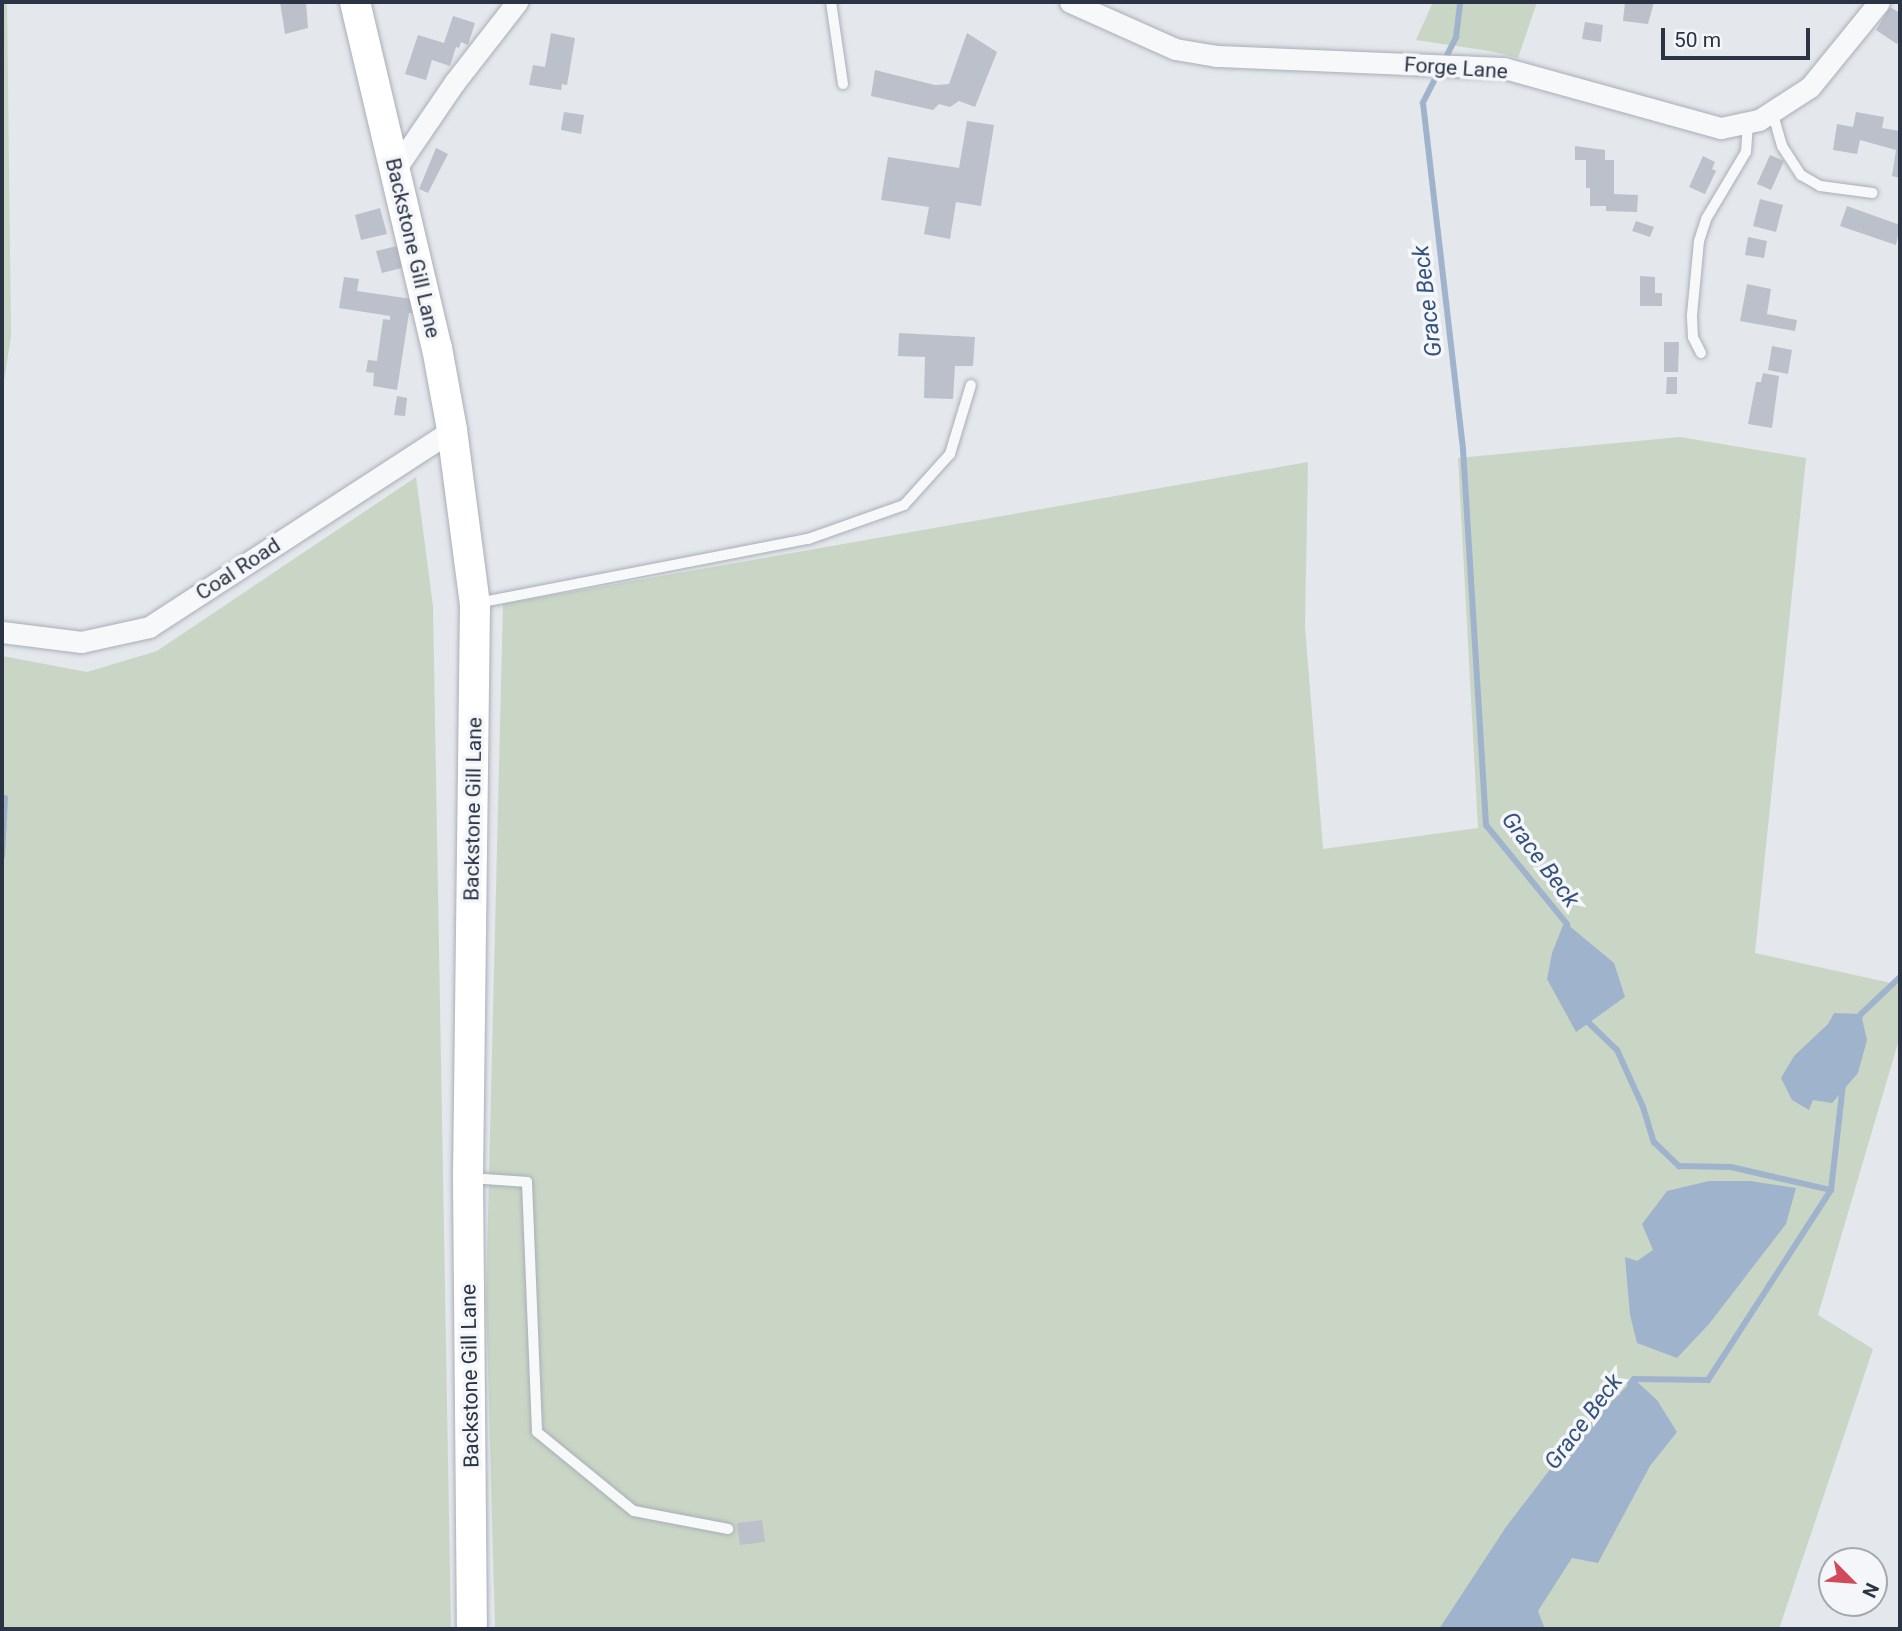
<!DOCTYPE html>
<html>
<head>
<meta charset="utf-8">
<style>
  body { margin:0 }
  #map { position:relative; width:1902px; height:1631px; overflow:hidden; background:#e4e7ec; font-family:Roboto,sans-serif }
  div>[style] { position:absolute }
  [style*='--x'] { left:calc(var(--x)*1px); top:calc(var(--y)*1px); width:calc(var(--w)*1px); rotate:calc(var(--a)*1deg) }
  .green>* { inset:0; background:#c9d6c5 }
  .water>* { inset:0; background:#9fb4cc }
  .stream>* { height:6px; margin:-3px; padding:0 3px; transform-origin:3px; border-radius:3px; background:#9fb4cc }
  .building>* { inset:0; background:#bbc0ca }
  .roads { filter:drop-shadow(0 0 2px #a9aeb7) drop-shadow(0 0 2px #a9aeb7) }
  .lane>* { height:10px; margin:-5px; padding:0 5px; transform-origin:5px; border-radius:5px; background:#f7f8fa }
  .street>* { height:21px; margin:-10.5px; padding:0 10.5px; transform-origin:10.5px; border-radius:10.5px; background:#f7f8fa }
  .secondary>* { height:30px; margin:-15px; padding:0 15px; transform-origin:15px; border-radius:15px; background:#fff }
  span { translate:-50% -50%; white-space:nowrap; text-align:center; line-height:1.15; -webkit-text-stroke:7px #f4f6f9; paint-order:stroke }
  .street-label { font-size:21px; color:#2b3445 }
  .water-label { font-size:23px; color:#34527a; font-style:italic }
  .frame { position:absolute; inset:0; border:4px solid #2b3445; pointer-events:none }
  .north { position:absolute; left:1818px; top:1547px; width:70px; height:70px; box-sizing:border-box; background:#f4f6f9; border:2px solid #a4a8b1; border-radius:50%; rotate:115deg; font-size:19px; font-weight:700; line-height:28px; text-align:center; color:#2b3445 }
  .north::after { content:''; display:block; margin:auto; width:24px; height:32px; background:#d1495b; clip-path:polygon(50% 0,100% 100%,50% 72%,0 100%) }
  .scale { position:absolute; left:1661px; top:28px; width:149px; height:32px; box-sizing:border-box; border:4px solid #2b3445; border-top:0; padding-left:9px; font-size:21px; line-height:24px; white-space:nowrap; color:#2b3445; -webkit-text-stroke:5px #f4f6f9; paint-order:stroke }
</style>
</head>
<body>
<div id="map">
  <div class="green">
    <i style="clip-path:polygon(2px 2px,7px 2px,11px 336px,2px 394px)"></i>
    <i style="clip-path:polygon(1433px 2px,1537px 2px,1518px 58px,1490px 51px,1416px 40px)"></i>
    <i style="clip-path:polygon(1680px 437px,1806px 458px,1755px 953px,1900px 985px,1900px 1036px,1818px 1315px,1873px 1349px,1779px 1629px,495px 1629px,486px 1297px,503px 604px,1308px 462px,1305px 627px,1323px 849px,1478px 828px,1458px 458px)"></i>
    <i style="clip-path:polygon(416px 477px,433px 606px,451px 1629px,2px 1629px,2px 656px,87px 672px,157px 651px)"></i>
  </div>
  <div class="water">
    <i style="clip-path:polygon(1567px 924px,1614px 963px,1625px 997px,1576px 1032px,1547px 979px,1552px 953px,1563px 925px)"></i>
    <i style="clip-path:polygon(1834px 1013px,1861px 1014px,1867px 1040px,1858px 1073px,1832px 1103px,1813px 1100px,1809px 1110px,1792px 1100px,1781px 1078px,1794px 1056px,1828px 1024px)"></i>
    <i style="clip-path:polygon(1709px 1181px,1750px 1181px,1796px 1188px,1786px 1224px,1709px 1324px,1677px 1358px,1637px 1343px,1630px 1315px,1625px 1257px,1637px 1261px,1653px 1250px,1642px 1224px,1667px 1191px)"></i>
    <i style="clip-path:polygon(1634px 1379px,1657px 1400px,1677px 1432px,1650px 1466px,1598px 1563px,1572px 1558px,1538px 1611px,1545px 1629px,1439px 1629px,1506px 1527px,1567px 1447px)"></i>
  </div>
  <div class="stream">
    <i style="--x:1444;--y:61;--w:27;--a:-63"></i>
    <i style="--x:1456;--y:37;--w:35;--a:-83"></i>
    <i style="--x:1439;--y:71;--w:36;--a:117"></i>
    <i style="--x:1423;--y:103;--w:348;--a:83.4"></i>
    <i style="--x:1463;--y:449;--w:377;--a:86.5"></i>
    <i style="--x:1486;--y:825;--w:128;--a:50.7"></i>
    <i style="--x:1567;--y:924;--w:6;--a:81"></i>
    <i style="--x:2;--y:856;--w:58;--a:-87"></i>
    <i style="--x:1588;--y:1016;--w:7;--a:82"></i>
    <i style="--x:1589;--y:1023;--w:39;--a:44"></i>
    <i style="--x:1617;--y:1050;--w:63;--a:65.5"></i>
    <i style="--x:1643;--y:1107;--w:37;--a:73"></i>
    <i style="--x:1654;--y:1142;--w:35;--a:44"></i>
    <i style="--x:1679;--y:1166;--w:52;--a:1.1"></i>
    <i style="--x:1731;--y:1167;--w:103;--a:13"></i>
    <i style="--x:1858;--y:1020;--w:7;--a:-63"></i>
    <i style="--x:1861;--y:1014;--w:54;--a:-43.5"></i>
    <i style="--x:1630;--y:1384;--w:6;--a:-51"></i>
    <i style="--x:1634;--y:1379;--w:74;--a:0.8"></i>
    <i style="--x:1708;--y:1380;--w:226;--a:-57.1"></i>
    <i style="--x:1831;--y:1190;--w:106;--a:-83.5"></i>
  </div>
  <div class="building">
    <i style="clip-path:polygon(280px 2px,306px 2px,308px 28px,285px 34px)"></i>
    <i style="clip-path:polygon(1625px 2px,1654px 2px,1648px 24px,1623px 21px)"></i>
    <i style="clip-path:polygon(1890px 7px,1900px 13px,1900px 38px,1897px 44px,1876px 30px)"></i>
    <i style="clip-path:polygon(453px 16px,475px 23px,468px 45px,461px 42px,459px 48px,456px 47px,450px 66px,432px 60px,426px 80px,405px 74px,418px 35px,444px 43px)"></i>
    <i style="clip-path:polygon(1585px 22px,1603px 25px,1601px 42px,1582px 39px)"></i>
    <i style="clip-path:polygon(551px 33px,575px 38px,567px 85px,562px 84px,561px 90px,529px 85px,533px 65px,545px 67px)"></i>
    <i style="clip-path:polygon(967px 33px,997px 52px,975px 107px,959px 101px,950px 107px,939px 104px,933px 110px,871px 96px,875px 70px,935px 85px,949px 84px)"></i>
    <i style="clip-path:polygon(564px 112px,584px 115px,581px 134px,561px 130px)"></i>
    <i style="clip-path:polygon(1856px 112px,1884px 117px,1882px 128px,1900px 131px,1900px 178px,1892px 176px,1896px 150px,1860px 140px,1857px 154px,1833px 150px,1837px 124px,1853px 127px)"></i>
    <i style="clip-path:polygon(967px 121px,994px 125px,981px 206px,956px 202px,950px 239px,924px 234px,929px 207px,881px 200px,888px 157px,959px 168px)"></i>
    <i style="clip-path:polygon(1575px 146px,1605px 150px,1605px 160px,1614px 160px,1614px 194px,1638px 195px,1637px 212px,1606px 211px,1606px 206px,1590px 206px,1590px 188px,1586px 188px,1586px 160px,1575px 160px)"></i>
    <i style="clip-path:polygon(436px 148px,448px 154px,428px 193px,419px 189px)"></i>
    <i style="clip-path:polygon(1770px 155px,1784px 161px,1771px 190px,1757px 184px)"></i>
    <i style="clip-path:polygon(1703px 156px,1715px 162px,1712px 169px,1716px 171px,1705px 194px,1689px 187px)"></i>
    <i style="clip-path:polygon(1760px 199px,1783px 205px,1776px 232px,1753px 226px)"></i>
    <i style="clip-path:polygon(1847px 206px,1900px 225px,1896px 245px,1840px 226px)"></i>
    <i style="clip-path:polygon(380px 208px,387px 234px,361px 240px,355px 215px)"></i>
    <i style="clip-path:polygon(1636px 221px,1654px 227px,1650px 237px,1632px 231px)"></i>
    <i style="clip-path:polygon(1748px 237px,1767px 241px,1764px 258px,1745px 255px)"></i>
    <i style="clip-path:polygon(397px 246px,402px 268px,382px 273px,376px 251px)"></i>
    <i style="clip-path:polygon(1640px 276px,1655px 277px,1655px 293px,1662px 293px,1662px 306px,1640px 306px)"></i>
    <i style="clip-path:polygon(344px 277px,359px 279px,357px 291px,412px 299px,416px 314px,409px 313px,397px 390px,373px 386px,374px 373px,366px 372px,368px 360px,377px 361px,383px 319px,390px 320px,390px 316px,339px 308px)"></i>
    <i style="clip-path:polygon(1747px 284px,1771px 289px,1767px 314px,1797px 320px,1795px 331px,1740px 321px)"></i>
    <i style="clip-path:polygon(899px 333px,975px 337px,973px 366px,955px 366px,953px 399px,924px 398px,925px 357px,898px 356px)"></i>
    <i style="clip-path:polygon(1664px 342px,1679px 342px,1678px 372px,1664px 372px)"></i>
    <i style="clip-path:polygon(1772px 346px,1792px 350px,1788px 374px,1768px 370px)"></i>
    <i style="clip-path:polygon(1763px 373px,1779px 376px,1772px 428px,1748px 424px,1756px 382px,1761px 382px)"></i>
    <i style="clip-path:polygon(1667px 377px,1677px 377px,1677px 394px,1666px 394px)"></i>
    <i style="clip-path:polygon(397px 396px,407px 398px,405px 416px,394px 415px)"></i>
    <i style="clip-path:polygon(762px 1520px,765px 1542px,740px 1545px,737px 1523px)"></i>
  </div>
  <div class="roads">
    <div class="lane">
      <i style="--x:831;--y:2;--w:83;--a:81.7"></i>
      <i style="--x:1772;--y:111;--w:36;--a:74"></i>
      <i style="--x:1782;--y:146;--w:35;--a:57"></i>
      <i style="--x:1801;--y:175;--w:22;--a:30"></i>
      <i style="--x:1820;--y:186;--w:53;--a:7.5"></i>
      <i style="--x:1701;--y:353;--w:18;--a:-117"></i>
      <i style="--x:1693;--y:337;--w:22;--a:-93"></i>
      <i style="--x:1692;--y:315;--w:74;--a:-84.6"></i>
      <i style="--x:1699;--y:241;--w:23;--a:-72"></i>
      <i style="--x:1706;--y:219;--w:78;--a:-59.2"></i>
      <i style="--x:1746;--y:152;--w:29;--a:-86"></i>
      <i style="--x:478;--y:603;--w:336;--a:-11"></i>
      <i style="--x:808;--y:539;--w:102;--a:-19.5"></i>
      <i style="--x:904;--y:505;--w:69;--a:-48"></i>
      <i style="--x:950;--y:454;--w:72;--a:-73.1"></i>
      <i style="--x:471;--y:1178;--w:56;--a:4.1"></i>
      <i style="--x:527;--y:1182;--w:250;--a:87.7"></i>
      <i style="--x:537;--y:1432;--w:125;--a:39.2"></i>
      <i style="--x:634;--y:1511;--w:96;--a:10.8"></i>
    </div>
    <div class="street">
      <i style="--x:1070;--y:2;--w:115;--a:24.1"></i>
      <i style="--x:1175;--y:49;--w:43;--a:9.5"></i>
      <i style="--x:1217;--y:56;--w:287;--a:2.4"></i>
      <i style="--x:1504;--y:68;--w:225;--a:15.5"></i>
      <i style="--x:1721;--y:128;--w:39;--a:-12"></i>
      <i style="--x:1759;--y:120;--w:61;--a:-32.9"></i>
      <i style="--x:1810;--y:87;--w:109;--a:-50.9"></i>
      <i style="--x:394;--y:171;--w:107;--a:-55.7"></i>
      <i style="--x:454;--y:83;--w:103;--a:-52.1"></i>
      <i style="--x:2;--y:632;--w:80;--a:7.2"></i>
      <i style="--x:81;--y:642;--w:70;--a:-12.4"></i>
      <i style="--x:149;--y:627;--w:361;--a:-33"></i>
    </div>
    <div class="secondary">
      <i style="--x:355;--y:2;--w:356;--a:76.7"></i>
      <i style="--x:437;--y:348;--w:83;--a:79.6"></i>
      <i style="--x:452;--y:430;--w:176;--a:82.5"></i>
      <i style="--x:475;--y:604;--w:574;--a:90.7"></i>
      <i style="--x:468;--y:1178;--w:451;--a:89.5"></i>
    </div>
  </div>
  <div class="street-label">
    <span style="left:1456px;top:68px;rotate:4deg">Forge Lane</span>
    <span style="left:413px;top:248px;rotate:77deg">Backstone Gill Lane</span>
    <span style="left:238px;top:569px;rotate:-33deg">Coal Road</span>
    <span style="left:473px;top:809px;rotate:-89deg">Backstone Gill Lane</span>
    <span style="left:470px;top:1376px;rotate:-91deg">Backstone Gill Lane</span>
  </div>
  <div class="water-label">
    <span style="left:1428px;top:301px;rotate:-97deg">Grace Beck</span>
    <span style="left:1540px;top:860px;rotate:53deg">Grace Beck</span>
    <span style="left:1584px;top:1422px;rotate:-53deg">Grace Beck</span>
  </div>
  <div class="frame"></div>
  <div class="north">N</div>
  <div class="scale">50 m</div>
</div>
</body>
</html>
